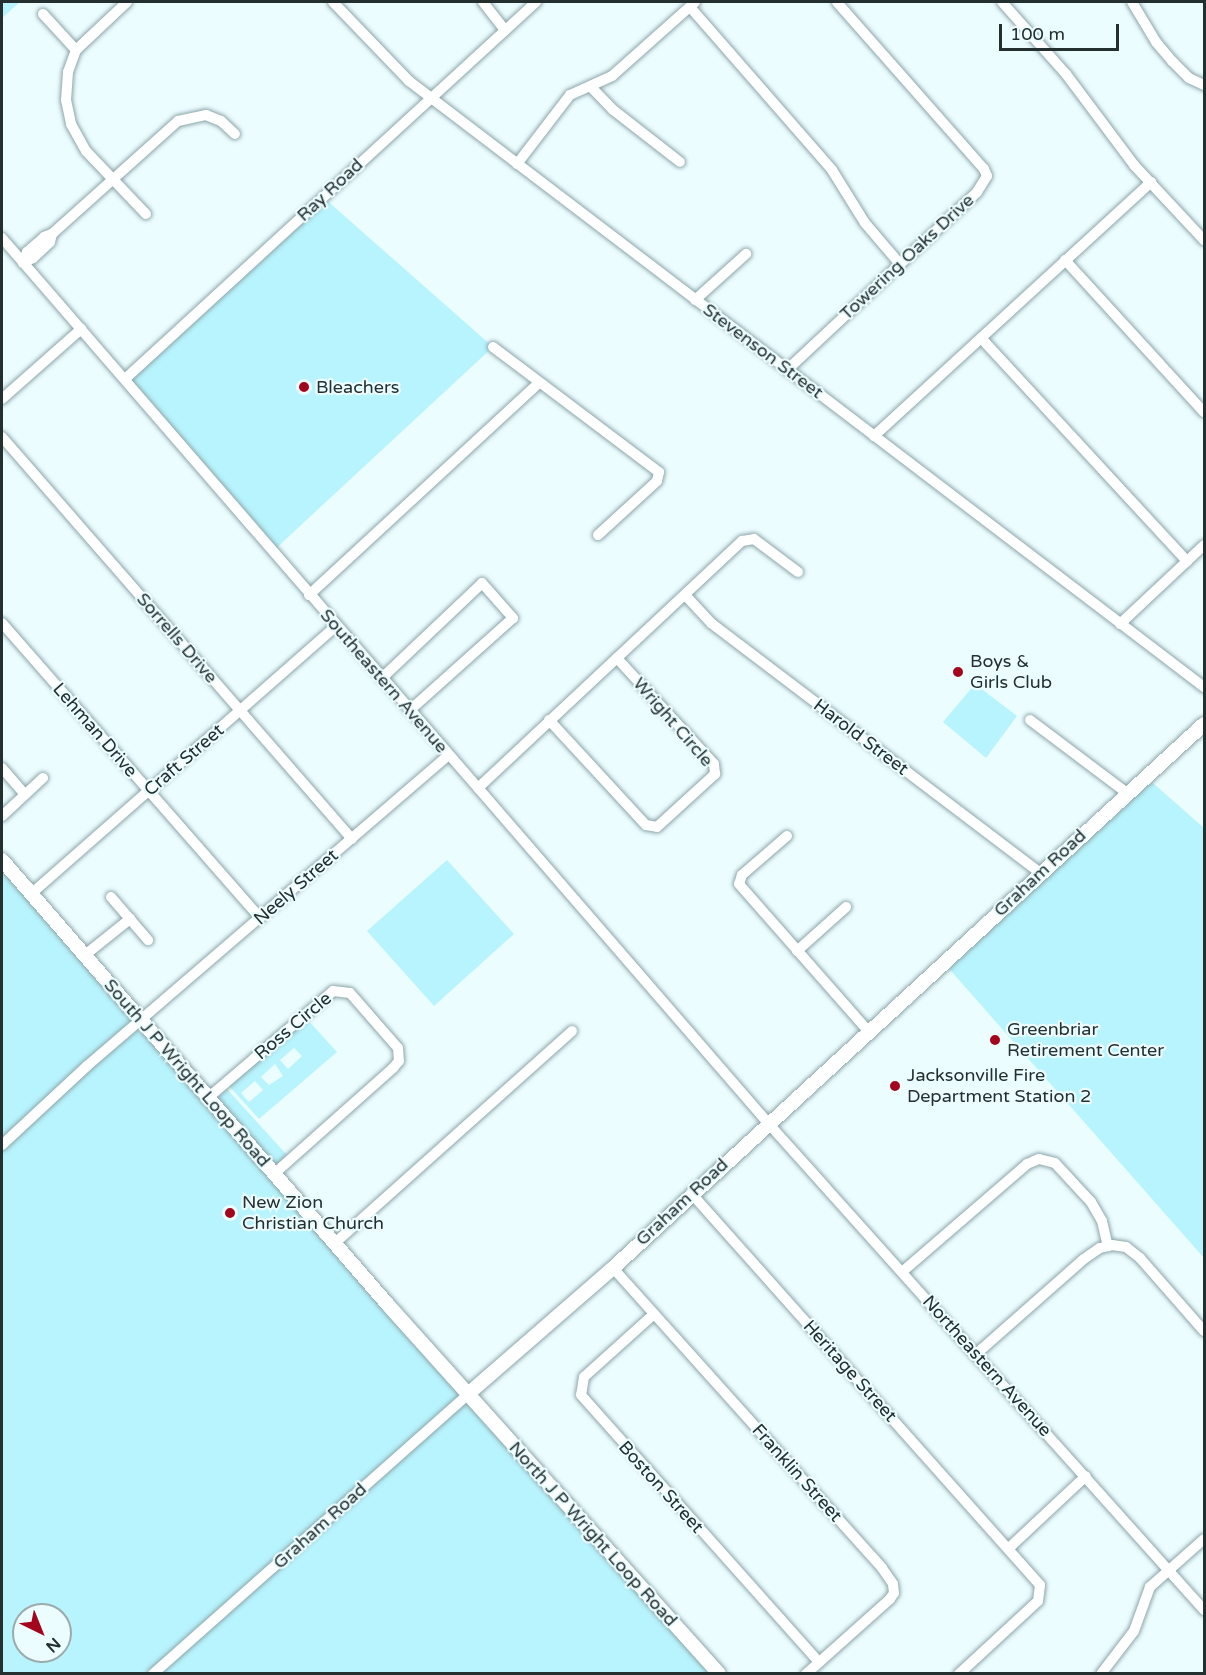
<!DOCTYPE html>
<html>
<head>
<meta charset="utf-8">
<style>
  body { margin:0 }
  #map { position:relative; width:1206px; height:1675px; overflow:hidden; background:#ecfdff; font-family:"Varela Round",sans-serif }
  div>[style] { position:absolute }
  [style*='--x'] { left:calc(var(--x)*1px); top:calc(var(--y)*1px); width:calc(var(--w)*1px); rotate:calc(var(--a)*1deg) }
  .green>* { inset:0; background:#b8f4fe }
  .roads { filter:drop-shadow(0 0 2px #8ca6aa) drop-shadow(0 0 2px #8ca6aa) }
  .minor>* { height:10px; margin:-5px; padding:0 5px; transform-origin:5px; border-radius:5px; background:#fff }
  .major>* { height:14px; margin:-7px; padding:0 7px; transform-origin:7px; border-radius:7px; background:#fff }
  .dots>* { width:16px; height:16px; translate:-50% -50%; box-sizing:border-box; border:3px solid #ecfdff; border-radius:50% }
  span { translate:-50% -50%; white-space:nowrap; text-align:center; line-height:1.15; -webkit-text-stroke:4.5px #ecfdff; paint-order:stroke }
  .street-label { font-size:18px; color:#242f30 }
  .poi-label { font-size:18px; color:#242f30 }
  .left { translate:0 -50%; text-align:left }
  .frame { position:absolute; inset:0; border:3px solid #242f30; pointer-events:none }
  .north { position:absolute; left:12px; top:1603px; width:60px; height:60px; box-sizing:border-box; background:#ecfdff; border:2px solid #9cabac; border-radius:50%; rotate:137deg; font-size:16px; font-weight:700; line-height:24px; text-align:center; color:#242f30 }
  .north::after { content:''; display:block; margin:auto; width:21px; height:27px; background:#a3061c; clip-path:polygon(50% 0,100% 100%,50% 72%,0 100%) }
  .scale { position:absolute; left:999px; top:24px; width:120px; height:27px; box-sizing:border-box; border:3px solid #242f30; border-top:0; padding-left:8px; font-size:18px; line-height:21px; white-space:nowrap; color:#242f30; -webkit-text-stroke:4px #ecfdff; paint-order:stroke }
</style>
</head>
<body>
<div id="map">
  <div class="green">
    <i style="clip-path:polygon(2px 2px,20px 2px,2px 18px)"></i>
    <i style="clip-path:polygon(323px 197px,493px 347px,272px 552px,125px 379px)"></i>
    <i style="clip-path:polygon(975px 684px,1017px 716px,986px 758px,943px 722px)"></i>
    <i style="clip-path:polygon(1145px 776px,1204px 828px,1204px 1258px,944px 963px)"></i>
    <i style="clip-path:polygon(evenodd,2px 859px,719px 1673px,2px 1673px,2px 859px,24px 1615px,60px 1615px,60px 1651px,24px 1651px,24px 1615px)"></i>
    <i style="clip-path:polygon(447px 860px,514px 934px,434px 1006px,367px 931px)"></i>
    <i style="clip-path:polygon(evenodd,307px 1019px,337px 1052px,259px 1119px,229px 1086px,307px 1019px,294px 1048px,302px 1056px,288px 1069px,280px 1060px,294px 1048px,307px 1019px,275px 1064px,283px 1076px,269px 1085px,261px 1077px,275px 1064px,307px 1019px,255px 1081px,263px 1090px,249px 1102px,241px 1093px,255px 1081px)"></i>
    <i style="clip-path:polygon(226px 1088px,287px 1155px,279px 1163px,274px 1164px,218px 1098px)"></i>
  </div>
  <div class="roads">
    <div class="minor">
      <i style="--x:127;--y:2;--w:70;--a:136.7"></i>
      <i style="--x:76;--y:50;--w:23;--a:110"></i>
      <i style="--x:68;--y:72;--w:28;--a:94"></i>
      <i style="--x:66;--y:100;--w:25;--a:78"></i>
      <i style="--x:71;--y:124;--w:31;--a:61"></i>
      <i style="--x:86;--y:151;--w:87;--a:46.4"></i>
      <i style="--x:333;--y:2;--w:110;--a:46.1"></i>
      <i style="--x:409;--y:81;--w:1000;--a:37.32"></i>
      <i style="--x:483;--y:2;--w:36;--a:52"></i>
      <i style="--x:1002;--y:2;--w:96;--a:48.4"></i>
      <i style="--x:1066;--y:74;--w:114;--a:53.2"></i>
      <i style="--x:1134;--y:165;--w:103;--a:47"></i>
      <i style="--x:1132;--y:2;--w:47;--a:59"></i>
      <i style="--x:1156;--y:42;--w:25;--a:50"></i>
      <i style="--x:1172;--y:61;--w:24;--a:45"></i>
      <i style="--x:1189;--y:78;--w:17;--a:25"></i>
      <i style="--x:690;--y:7;--w:216;--a:48.9"></i>
      <i style="--x:832;--y:170;--w:62;--a:58.1"></i>
      <i style="--x:865;--y:223;--w:52;--a:49.6"></i>
      <i style="--x:43;--y:14;--w:49;--a:47.5"></i>
      <i style="--x:591;--y:87;--w:30;--a:46"></i>
      <i style="--x:612;--y:109;--w:86;--a:37.9"></i>
      <i style="--x:517;--y:164;--w:87;--a:-52.5"></i>
      <i style="--x:570;--y:95;--w:46;--a:-24.3"></i>
      <i style="--x:612;--y:76;--w:111;--a:-41.7"></i>
      <i style="--x:2;--y:238;--w:1170;--a:49.12"></i>
      <i style="--x:768;--y:1123;--w:654;--a:48.16"></i>
      <i style="--x:1065;--y:260;--w:206;--a:47.6"></i>
      <i style="--x:23;--y:263;--w:11;--a:-27"></i>
      <i style="--x:33;--y:258;--w:23;--a:-43"></i>
      <i style="--x:50;--y:242;--w:8;--a:-76"></i>
      <i style="--x:52;--y:234;--w:169;--a:-41.9"></i>
      <i style="--x:178;--y:121;--w:29;--a:-12"></i>
      <i style="--x:206;--y:115;--w:16;--a:22"></i>
      <i style="--x:221;--y:121;--w:19;--a:43"></i>
      <i style="--x:23;--y:263;--w:12;--a:-70"></i>
      <i style="--x:27;--y:252;--w:23;--a:-41"></i>
      <i style="--x:44;--y:237;--w:9;--a:-21"></i>
      <i style="--x:695;--y:300;--w:69;--a:-42"></i>
      <i style="--x:981;--y:338;--w:304;--a:47.3"></i>
      <i style="--x:493;--y:347;--w:208;--a:37"></i>
      <i style="--x:659;--y:472;--w:9;--a:103"></i>
      <i style="--x:657;--y:481;--w:80;--a:137.5"></i>
      <i style="--x:787;--y:370;--w:260;--a:-43.1"></i>
      <i style="--x:977;--y:192;--w:19;--a:-58"></i>
      <i style="--x:987;--y:176;--w:8;--a:-113"></i>
      <i style="--x:984;--y:169;--w:222;--a:-131.4"></i>
      <i style="--x:125;--y:379;--w:558;--a:-42.53"></i>
      <i style="--x:2;--y:399;--w:106;--a:-41.5"></i>
      <i style="--x:874;--y:436;--w:376;--a:-42.5"></i>
      <i style="--x:2;--y:437;--w:533;--a:48.96"></i>
      <i style="--x:309;--y:595;--w:313;--a:-42.7"></i>
      <i style="--x:686;--y:596;--w:37;--a:47"></i>
      <i style="--x:711;--y:623;--w:413;--a:37.2"></i>
      <i style="--x:2;--y:623;--w:392;--a:48.8"></i>
      <i style="--x:1120;--y:624;--w:115;--a:-43.2"></i>
      <i style="--x:382;--y:678;--w:138;--a:-43.5"></i>
      <i style="--x:482;--y:583;--w:47;--a:48.5"></i>
      <i style="--x:513;--y:618;--w:138;--a:138.2"></i>
      <i style="--x:549;--y:720;--w:143;--a:47.3"></i>
      <i style="--x:646;--y:825;--w:11;--a:10"></i>
      <i style="--x:657;--y:827;--w:79;--a:-42.4"></i>
      <i style="--x:715;--y:774;--w:10;--a:-96"></i>
      <i style="--x:714;--y:764;--w:144;--a:-132.5"></i>
      <i style="--x:1030;--y:720;--w:121;--a:37"></i>
      <i style="--x:2;--y:768;--w:35;--a:49"></i>
      <i style="--x:478;--y:788;--w:362;--a:-43.1"></i>
      <i style="--x:742;--y:541;--w:12;--a:-9"></i>
      <i style="--x:754;--y:539;--w:55;--a:36.9"></i>
      <i style="--x:2;--y:816;--w:56;--a:-42.8"></i>
      <i style="--x:787;--y:836;--w:60;--a:139.1"></i>
      <i style="--x:742;--y:875;--w:9;--a:108"></i>
      <i style="--x:739;--y:884;--w:197;--a:48.7"></i>
      <i style="--x:31;--y:894;--w:406;--a:-41.3"></i>
      <i style="--x:111;--y:897;--w:57;--a:49.3"></i>
      <i style="--x:797;--y:951;--w:66;--a:-41.9"></i>
      <i style="--x:85;--y:955;--w:58;--a:-38.7"></i>
      <i style="--x:209;--y:1097;--w:163;--a:-40.5"></i>
      <i style="--x:333;--y:991;--w:17;--a:7"></i>
      <i style="--x:350;--y:993;--w:73;--a:48.9"></i>
      <i style="--x:398;--y:1048;--w:13;--a:86"></i>
      <i style="--x:399;--y:1061;--w:9;--a:131"></i>
      <i style="--x:393;--y:1068;--w:159;--a:138.3"></i>
      <i style="--x:2;--y:1145;--w:116;--a:-42.9"></i>
      <i style="--x:87;--y:1066;--w:477;--a:-40.7"></i>
      <i style="--x:691;--y:1193;--w:525;--a:48.32"></i>
      <i style="--x:1040;--y:1585;--w:16;--a:97"></i>
      <i style="--x:1038;--y:1601;--w:108;--a:137.3"></i>
      <i style="--x:335;--y:1243;--w:318;--a:-41.8"></i>
      <i style="--x:613;--y:1268;--w:403;--a:48.1"></i>
      <i style="--x:882;--y:1568;--w:19;--a:55"></i>
      <i style="--x:893;--y:1584;--w:9;--a:84"></i>
      <i style="--x:894;--y:1593;--w:7;--a:124"></i>
      <i style="--x:890;--y:1599;--w:113;--a:138.2"></i>
      <i style="--x:902;--y:1272;--w:165;--a:-40.8"></i>
      <i style="--x:1027;--y:1164;--w:13;--a:-23"></i>
      <i style="--x:1039;--y:1159;--w:16;--a:14"></i>
      <i style="--x:1055;--y:1163;--w:53;--a:47.3"></i>
      <i style="--x:1091;--y:1202;--w:22;--a:60"></i>
      <i style="--x:1102;--y:1221;--w:26;--a:77"></i>
      <i style="--x:654;--y:1314;--w:94;--a:138"></i>
      <i style="--x:584;--y:1377;--w:18;--a:99"></i>
      <i style="--x:581;--y:1395;--w:358;--a:48.3"></i>
      <i style="--x:975;--y:1355;--w:145;--a:-41.4"></i>
      <i style="--x:1084;--y:1259;--w:19;--a:-35"></i>
      <i style="--x:1100;--y:1248;--w:12;--a:-14"></i>
      <i style="--x:1112;--y:1245;--w:14;--a:8"></i>
      <i style="--x:1126;--y:1247;--w:18;--a:38"></i>
      <i style="--x:1140;--y:1258;--w:97;--a:48.8"></i>
      <i style="--x:1009;--y:1548;--w:105;--a:-43.1"></i>
      <i style="--x:153;--y:1674;--w:421;--a:-41.6"></i>
      <i style="--x:1101;--y:1674;--w:54;--a:-52.5"></i>
      <i style="--x:1134;--y:1631;--w:47;--a:-70"></i>
      <i style="--x:1150;--y:1587;--w:72;--a:-41.6"></i>
    </div>
    <div class="major">
      <i style="--x:2;--y:860;--w:590;--a:49.05"></i>
      <i style="--x:389;--y:1306;--w:494;--a:48.1"></i>
      <i style="--x:468;--y:1394;--w:192;--a:-41"></i>
      <i style="--x:613;--y:1268;--w:803;--a:-42.63"></i>
    </div>
  </div>
  <div class="dots">
    <i style="left:304px;top:387px;background:#a3061c"></i>
    <i style="left:958px;top:672px;background:#a3061c"></i>
    <i style="left:995px;top:1040px;background:#a3061c"></i>
    <i style="left:895px;top:1086px;background:#a3061c"></i>
    <i style="left:230px;top:1213px;background:#a3061c"></i>
  </div>
  <div class="street-label">
    <span style="left:330px;top:190px;rotate:-43deg">Ray Road</span>
    <span style="left:907px;top:257px;rotate:-43deg">Towering Oaks Drive</span>
    <span style="left:763px;top:351px;rotate:37deg">Stevenson Street</span>
    <span style="left:177px;top:638px;rotate:49deg">Sorrells Drive</span>
    <span style="left:384px;top:681px;rotate:49deg">Southeastern Avenue</span>
    <span style="left:673px;top:722px;rotate:49deg">Wright Circle</span>
    <span style="left:95px;top:730px;rotate:49deg">Lehman Drive</span>
    <span style="left:861px;top:737px;rotate:37deg">Harold Street</span>
    <span style="left:184px;top:760px;rotate:-41deg">Craft Street</span>
    <span style="left:1040px;top:873px;rotate:-43deg">Graham Road</span>
    <span style="left:296px;top:887px;rotate:-41deg">Neely Street</span>
    <span style="left:293px;top:1026px;rotate:-40deg">Ross Circle</span>
    <span style="left:187px;top:1073px;rotate:49deg">South J P Wright Loop Road</span>
    <span style="left:682px;top:1202px;rotate:-43deg">Graham Road</span>
    <span style="left:987px;top:1366px;rotate:48deg">Northeastern Avenue</span>
    <span style="left:850px;top:1371px;rotate:48deg">Heritage Street</span>
    <span style="left:797px;top:1473px;rotate:48deg">Franklin Street</span>
    <span style="left:661px;top:1487px;rotate:48deg">Boston Street</span>
    <span style="left:320px;top:1526px;rotate:-42deg">Graham Road</span>
    <span style="left:593px;top:1534px;rotate:48deg">North J P Wright Loop Road</span>
  </div>
  <div class="poi-label">
    <span class="left" style="left:316px;top:387px">Bleachers</span>
    <span class="left" style="left:970px;top:672px">Boys &amp;<br>Girls Club</span>
    <span class="left" style="left:1007px;top:1040px">Greenbriar<br>Retirement Center</span>
    <span class="left" style="left:907px;top:1086px">Jacksonville Fire<br>Department Station 2</span>
    <span class="left" style="left:242px;top:1213px">New Zion<br>Christian Church</span>
  </div>
  <div class="frame"></div>
  <div class="north">N</div>
  <div class="scale">100 m</div>
</div>
</body>
</html>
